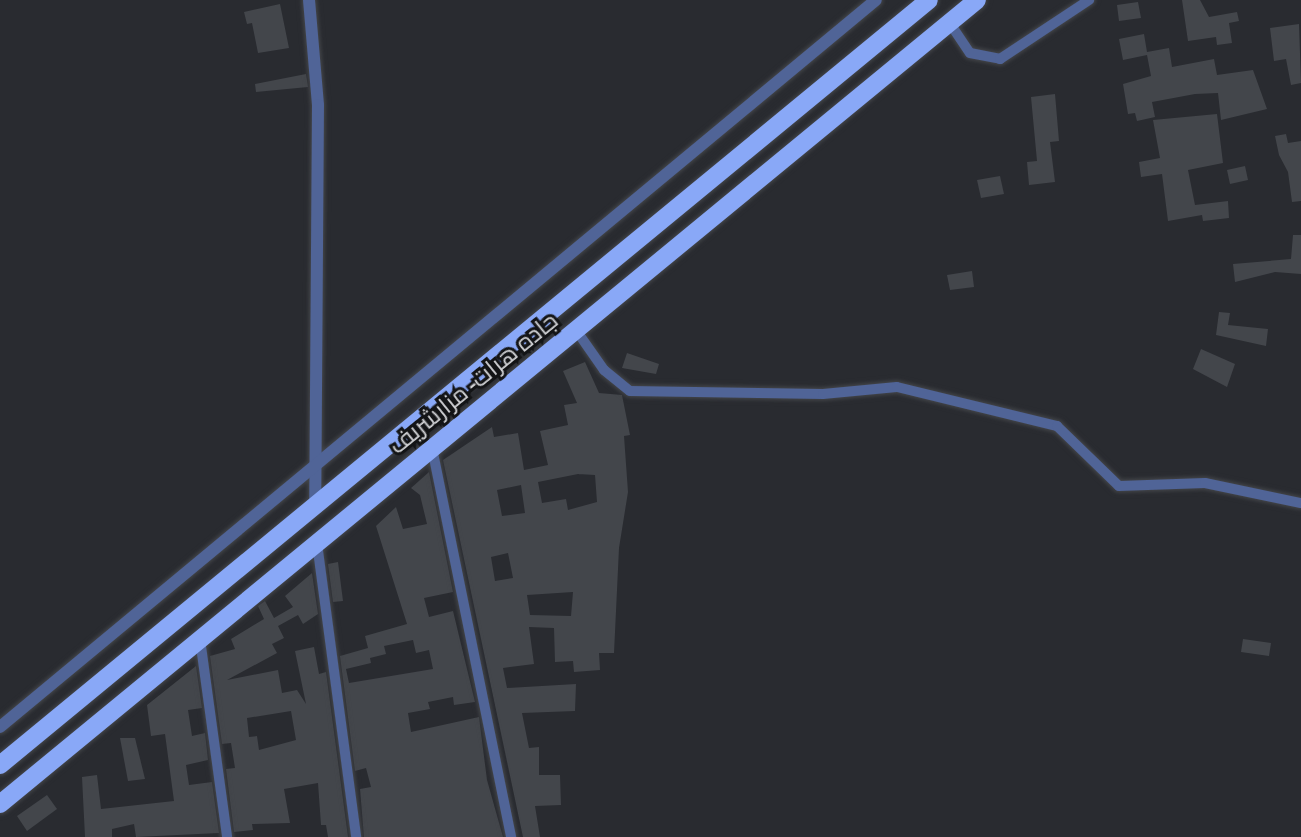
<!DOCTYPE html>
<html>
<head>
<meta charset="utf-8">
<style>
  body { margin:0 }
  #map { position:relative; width:1301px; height:837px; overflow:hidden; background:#292b30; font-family:"Archivo Narrow",Cairo,sans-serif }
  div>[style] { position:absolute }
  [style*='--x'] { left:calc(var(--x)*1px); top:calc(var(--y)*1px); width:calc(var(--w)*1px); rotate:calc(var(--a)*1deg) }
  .building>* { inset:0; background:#43464b }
  .roads { filter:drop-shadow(0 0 2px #44464a) drop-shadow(0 0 2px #44464a) }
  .minor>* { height:10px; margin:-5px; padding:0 5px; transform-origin:5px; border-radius:5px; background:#506497 }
  .tertiary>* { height:12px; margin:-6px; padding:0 6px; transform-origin:6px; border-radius:6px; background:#506497 }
  .trunk>* { height:18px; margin:-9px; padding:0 9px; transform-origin:9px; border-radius:9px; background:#89a8f7 }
  span { translate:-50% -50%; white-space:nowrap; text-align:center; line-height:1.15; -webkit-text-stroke:6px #131416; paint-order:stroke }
  .street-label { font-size:24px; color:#d1d2d5 }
</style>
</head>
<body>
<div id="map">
  <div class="building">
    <i style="clip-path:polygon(1182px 0,1200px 0,1209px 17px,1237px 12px,1239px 21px,1229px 23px,1232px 43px,1217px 45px,1216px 37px,1188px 41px)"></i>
    <i style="clip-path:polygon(1138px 2px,1141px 18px,1119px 21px,1117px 5px)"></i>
    <i style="clip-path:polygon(280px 4px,289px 48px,258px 53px,252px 23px,247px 24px,244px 12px)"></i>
    <i style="clip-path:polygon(1299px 24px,1301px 83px,1291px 85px,1286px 59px,1274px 61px,1270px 28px)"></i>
    <i style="clip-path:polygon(1144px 34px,1147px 52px,1169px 48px,1172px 67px,1214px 59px,1217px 75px,1253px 70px,1267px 109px,1221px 120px,1218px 93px,1195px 94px,1152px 102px,1155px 117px,1137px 121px,1135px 113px,1128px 114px,1123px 84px,1151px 76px,1147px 55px,1123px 60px,1119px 39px)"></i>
    <i style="clip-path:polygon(306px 74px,308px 87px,256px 92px,255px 84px)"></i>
    <i style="clip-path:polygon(1055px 94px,1059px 141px,1050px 142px,1055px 182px,1029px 185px,1027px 162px,1037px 161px,1031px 97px)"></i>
    <i style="clip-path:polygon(1217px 114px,1223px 163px,1188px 170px,1195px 205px,1228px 201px,1229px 218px,1203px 221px,1202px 215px,1168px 221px,1162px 174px,1141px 177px,1139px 162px,1160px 158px,1153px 120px)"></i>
    <i style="clip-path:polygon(1286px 134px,1288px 143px,1301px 141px,1301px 201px,1292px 202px,1288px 172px,1279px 155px,1275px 136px)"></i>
    <i style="clip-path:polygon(1245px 166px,1248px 180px,1230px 184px,1227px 170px)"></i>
    <i style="clip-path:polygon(1000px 176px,1004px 194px,981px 198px,977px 180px)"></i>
    <i style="clip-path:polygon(1293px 235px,1301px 235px,1301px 274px,1275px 272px,1235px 282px,1233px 264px,1291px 259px)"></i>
    <i style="clip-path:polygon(972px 271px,974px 287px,950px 290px,947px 275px)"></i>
    <i style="clip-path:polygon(1219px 312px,1230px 313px,1228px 325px,1268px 329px,1266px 346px,1216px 335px)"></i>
    <i style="clip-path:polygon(1201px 349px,1235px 364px,1227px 387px,1193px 369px)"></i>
    <i style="clip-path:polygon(627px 353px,659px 364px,656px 374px,622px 368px)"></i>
    <i style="clip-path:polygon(evenodd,585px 362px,599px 393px,622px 395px,630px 435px,624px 436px,628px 492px,619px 548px,614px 653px,599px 653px,600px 670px,574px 672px,573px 661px,555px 662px,554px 628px,529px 627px,534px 664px,503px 668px,507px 688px,576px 684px,575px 711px,522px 713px,529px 748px,539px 747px,539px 775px,560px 775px,561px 805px,535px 806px,540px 837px,523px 837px,443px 460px,492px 427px,494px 437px,518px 433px,524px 470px,548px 465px,540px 431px,568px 425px,564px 405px,577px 403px,563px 371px,585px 362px,578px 474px,595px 475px,597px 502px,568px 510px,566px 499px,542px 503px,538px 482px,578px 474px,585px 362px,521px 485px,525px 513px,502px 516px,497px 490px,521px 485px,585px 362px,508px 553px,513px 578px,495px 581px,491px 557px,508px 553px,585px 362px,573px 592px,571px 616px,530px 615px,527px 595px,573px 592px)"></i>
    <i style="clip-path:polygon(evenodd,429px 472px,453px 592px,424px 598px,429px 617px,453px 611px,475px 702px,454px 705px,453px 697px,428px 702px,430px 709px,408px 713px,411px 732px,479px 717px,487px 780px,503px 837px,364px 837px,360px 789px,371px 787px,366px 768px,355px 771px,340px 656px,368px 648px,365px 636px,407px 624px,376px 526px,396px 507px,403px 529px,427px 524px,420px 495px,411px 488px,429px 472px,413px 640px,416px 653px,429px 650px,433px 669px,349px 683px,346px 669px,371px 663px,370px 658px,386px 654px,384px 646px,413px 640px)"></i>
    <i style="clip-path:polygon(338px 562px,343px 601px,333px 602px,328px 564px)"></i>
    <i style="clip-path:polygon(evenodd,312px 573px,318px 614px,303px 624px,298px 615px,278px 626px,284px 638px,272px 644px,277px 653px,227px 680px,278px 670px,282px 693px,297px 690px,306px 704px,295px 651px,314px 647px,319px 674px,326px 672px,348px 837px,328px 837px,326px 825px,321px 825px,318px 783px,284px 789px,290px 823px,252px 824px,253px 830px,234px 832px,226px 769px,235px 768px,231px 743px,222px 744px,210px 656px,235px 649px,231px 639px,264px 619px,258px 606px,265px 601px,274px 618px,293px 607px,285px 596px,312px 573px,291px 711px,296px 740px,259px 750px,257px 736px,249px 737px,247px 718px,291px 711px)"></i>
    <i style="clip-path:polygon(1243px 639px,1271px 643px,1269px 656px,1241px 652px)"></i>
    <i style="clip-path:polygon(196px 666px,202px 708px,188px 710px,192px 736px,205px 733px,208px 760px,186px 765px,189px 785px,212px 782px,219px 833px,136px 837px,134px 824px,112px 829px,112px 837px,85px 837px,82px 777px,97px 775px,101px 809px,174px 801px,165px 734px,151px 736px,147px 705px)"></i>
    <i style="clip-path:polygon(120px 738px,135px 738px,145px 779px,128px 781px)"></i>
    <i style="clip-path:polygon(47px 795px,57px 809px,27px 831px,17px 816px)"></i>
  </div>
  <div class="roads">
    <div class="minor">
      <i style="--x:949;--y:22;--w:37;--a:56"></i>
      <i style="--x:970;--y:53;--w:31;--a:11"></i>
      <i style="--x:1000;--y:59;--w:107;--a:-33.5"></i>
      <i style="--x:576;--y:330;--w:49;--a:55"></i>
      <i style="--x:604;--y:370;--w:33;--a:39"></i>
      <i style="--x:630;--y:391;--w:193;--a:0.9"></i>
      <i style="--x:823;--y:394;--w:74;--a:-5.4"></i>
      <i style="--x:897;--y:387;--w:165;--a:13.7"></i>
      <i style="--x:1057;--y:426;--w:86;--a:44.1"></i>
      <i style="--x:1119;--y:486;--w:86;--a:-2"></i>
      <i style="--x:1205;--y:483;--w:98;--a:11.8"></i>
      <i style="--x:432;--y:448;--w:397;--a:78.5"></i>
      <i style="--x:317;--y:543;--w:297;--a:82.4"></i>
      <i style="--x:200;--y:639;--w:200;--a:82.2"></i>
    </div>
    <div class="tertiary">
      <i style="--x:309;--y:0;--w:105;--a:85.1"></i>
      <i style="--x:318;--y:105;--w:400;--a:90.4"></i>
      <i style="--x:0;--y:727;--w:1138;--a:-39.69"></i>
    </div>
    <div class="trunk">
      <i style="--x:0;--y:765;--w:1203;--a:-39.47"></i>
      <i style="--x:0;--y:804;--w:1265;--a:-39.45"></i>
    </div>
  </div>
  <div class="street-label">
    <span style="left:473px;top:383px;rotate:-39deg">جاده هرات- مزارشریف</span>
  </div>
</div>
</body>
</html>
